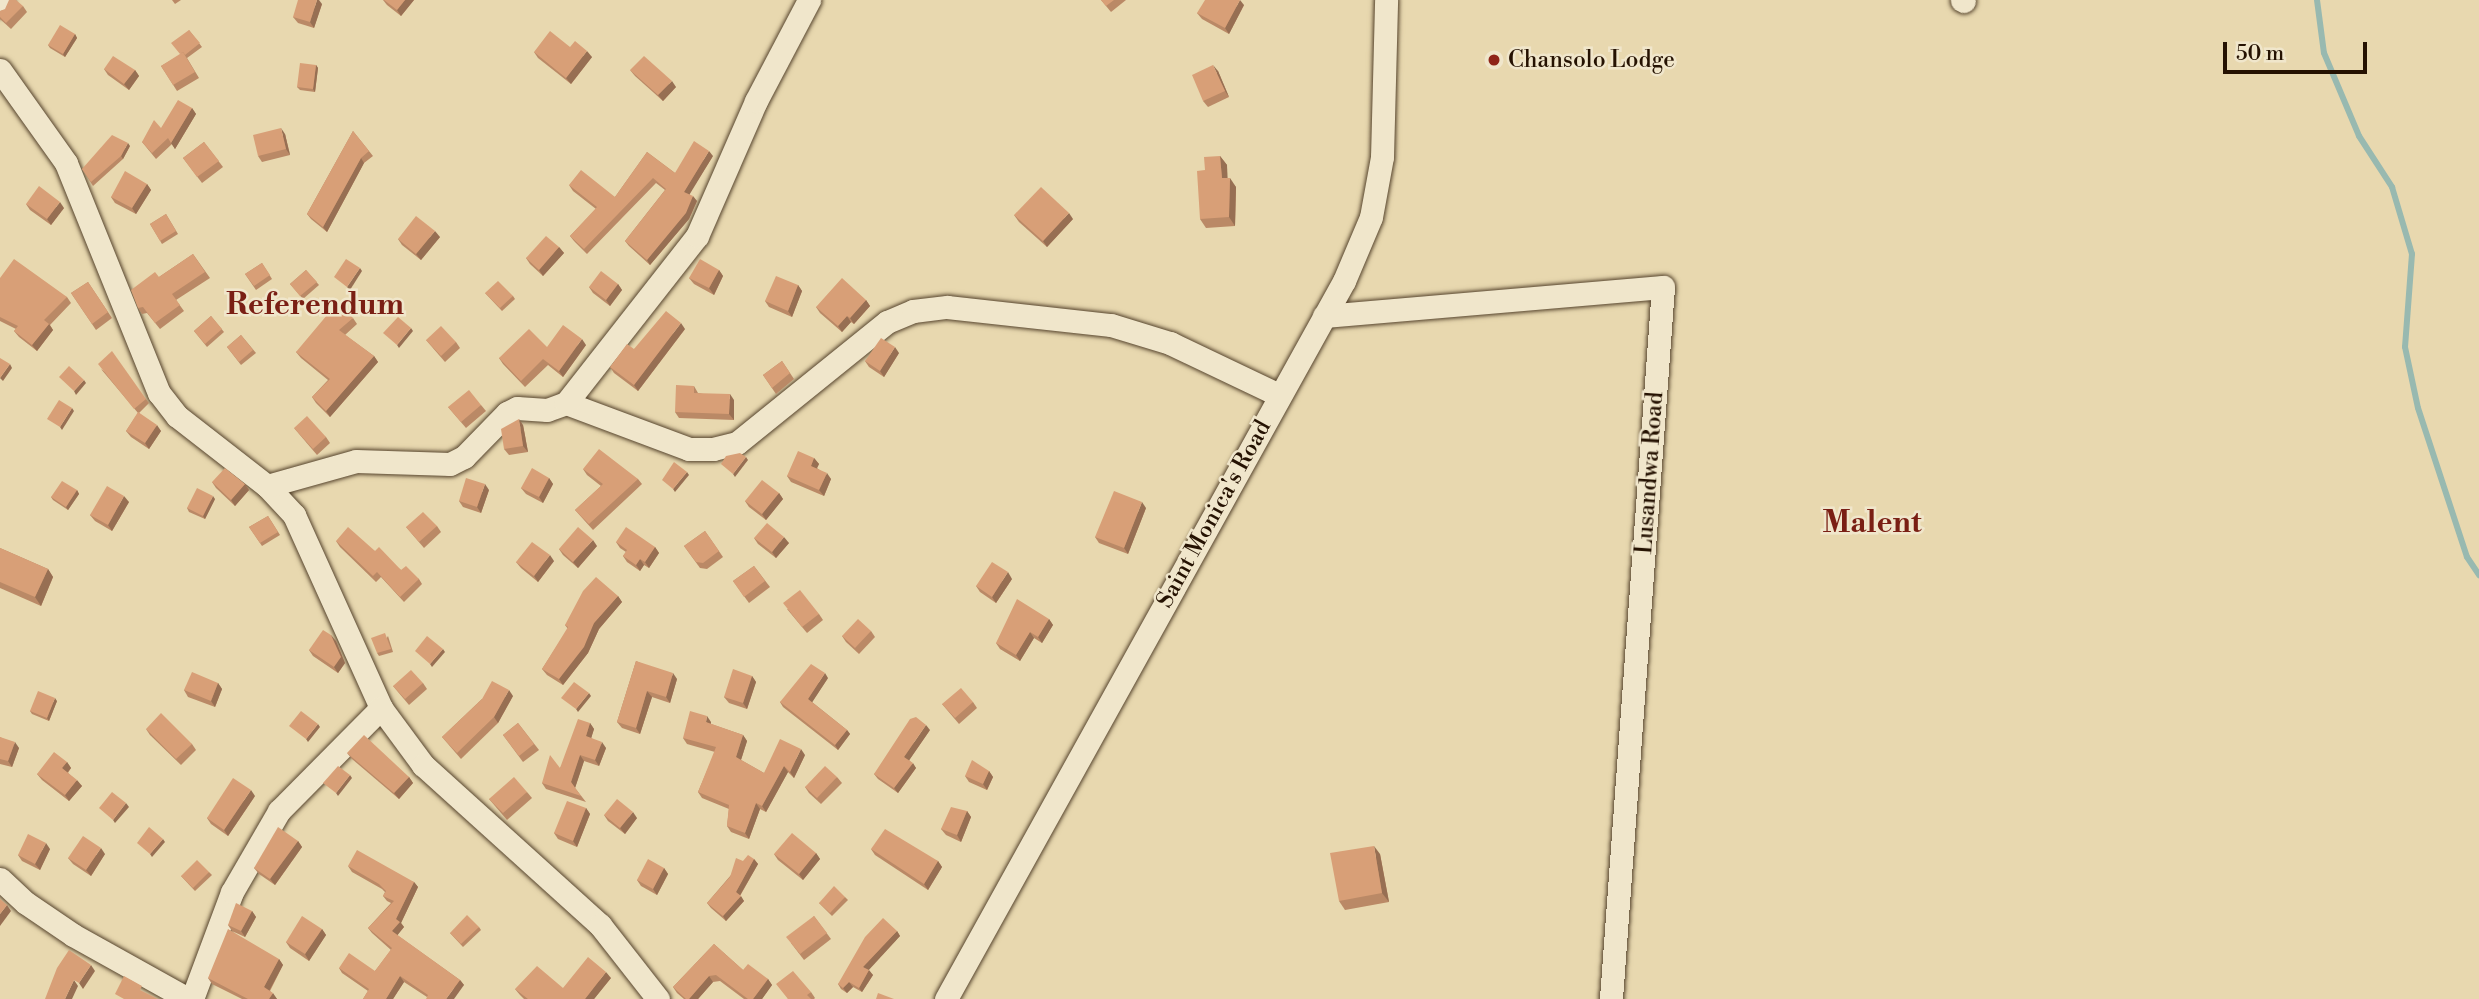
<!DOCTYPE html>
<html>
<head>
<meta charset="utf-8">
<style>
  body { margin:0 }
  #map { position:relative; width:2479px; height:999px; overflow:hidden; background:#e8d8af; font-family:"Libre Bodoni",serif }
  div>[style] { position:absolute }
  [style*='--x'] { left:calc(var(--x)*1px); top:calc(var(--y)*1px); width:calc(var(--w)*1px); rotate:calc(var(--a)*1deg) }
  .stream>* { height:6px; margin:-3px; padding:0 3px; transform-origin:3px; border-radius:3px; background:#98b9b0 }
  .roads { filter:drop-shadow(0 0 2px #56442d) drop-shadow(0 0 2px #56442d) }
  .minor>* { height:23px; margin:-11.5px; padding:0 11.5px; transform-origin:11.5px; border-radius:11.5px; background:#f0e6cb }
  .wall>* { inset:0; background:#ba8966 }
  .shaded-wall>* { inset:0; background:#976f53 }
  .building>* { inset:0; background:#d89f77 }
  .dots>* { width:19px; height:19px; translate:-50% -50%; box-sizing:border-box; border:4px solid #f0e6cb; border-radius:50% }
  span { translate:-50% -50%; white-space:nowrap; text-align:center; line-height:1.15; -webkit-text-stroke:5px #f0e6cb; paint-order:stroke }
  .poi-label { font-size:23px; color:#251202 }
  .left { translate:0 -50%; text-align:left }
  .street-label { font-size:23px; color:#251202 }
  .district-label { font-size:30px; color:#7a1f14; font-weight:700 }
  .scale { position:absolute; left:2223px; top:42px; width:144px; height:32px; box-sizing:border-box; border:4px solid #251202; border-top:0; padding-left:9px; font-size:21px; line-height:24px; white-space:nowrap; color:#251202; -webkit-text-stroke:5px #f0e6cb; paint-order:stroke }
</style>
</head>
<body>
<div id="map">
  <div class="stream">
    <i style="--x:2317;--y:0;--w:53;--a:82.5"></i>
    <i style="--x:2324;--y:53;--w:90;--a:67.1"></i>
    <i style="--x:2359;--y:136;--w:61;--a:57.1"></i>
    <i style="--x:2392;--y:187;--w:70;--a:73.4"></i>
    <i style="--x:2412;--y:254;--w:93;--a:94.3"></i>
    <i style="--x:2405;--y:347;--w:62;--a:78"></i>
    <i style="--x:2418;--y:408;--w:157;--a:71.8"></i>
    <i style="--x:2467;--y:557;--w:22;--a:56"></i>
  </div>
  <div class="roads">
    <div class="minor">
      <i style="--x:1962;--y:0;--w:2;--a:27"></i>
      <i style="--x:0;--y:5;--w:5;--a:-68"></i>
      <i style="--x:0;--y:70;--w:114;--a:54.6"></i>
      <i style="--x:66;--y:163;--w:248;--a:68"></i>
      <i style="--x:159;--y:393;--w:29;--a:52"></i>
      <i style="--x:177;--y:416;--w:114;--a:37.9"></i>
      <i style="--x:267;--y:486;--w:40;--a:47"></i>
      <i style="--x:294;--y:515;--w:212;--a:65.7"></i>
      <i style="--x:381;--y:708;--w:71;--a:53.6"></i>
      <i style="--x:423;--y:765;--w:239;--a:42.1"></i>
      <i style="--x:600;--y:925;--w:94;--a:51.9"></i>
      <i style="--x:1324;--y:316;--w:340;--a:-4.9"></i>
      <i style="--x:1663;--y:287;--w:714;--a:94.18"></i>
      <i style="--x:566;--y:403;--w:131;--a:20.5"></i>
      <i style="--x:689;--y:449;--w:24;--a:0"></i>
      <i style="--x:713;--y:449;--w:25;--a:-14"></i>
      <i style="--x:737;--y:443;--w:193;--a:-38.9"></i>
      <i style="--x:887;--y:322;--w:28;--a:-23"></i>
      <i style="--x:913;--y:311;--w:34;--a:-7"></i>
      <i style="--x:947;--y:307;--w:165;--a:6.3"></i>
      <i style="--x:1111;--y:325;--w:62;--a:17"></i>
      <i style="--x:1170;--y:343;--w:121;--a:25.5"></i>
      <i style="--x:267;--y:486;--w:92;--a:-15.7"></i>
      <i style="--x:356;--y:461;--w:94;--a:1.8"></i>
      <i style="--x:450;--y:464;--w:16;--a:-27"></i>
      <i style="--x:464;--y:457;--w:62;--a:-45.7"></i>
      <i style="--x:507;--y:413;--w:11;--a:-27"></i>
      <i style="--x:517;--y:408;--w:30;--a:4"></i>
      <i style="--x:547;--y:410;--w:20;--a:-20"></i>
      <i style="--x:566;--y:403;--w:212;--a:-51.9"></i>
      <i style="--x:697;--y:236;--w:147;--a:-66.4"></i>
      <i style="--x:756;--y:101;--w:114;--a:-62.3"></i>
      <i style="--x:0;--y:879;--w:35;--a:43"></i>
      <i style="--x:26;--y:903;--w:57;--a:34.2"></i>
      <i style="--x:73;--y:935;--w:132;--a:29.1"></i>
      <i style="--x:192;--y:999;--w:114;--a:-69.5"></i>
      <i style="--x:232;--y:892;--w:94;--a:-59.9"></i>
      <i style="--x:279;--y:811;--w:145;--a:-45.3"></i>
      <i style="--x:946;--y:999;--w:821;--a:-61"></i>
      <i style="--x:1344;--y:281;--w:69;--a:-67.1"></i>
      <i style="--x:1371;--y:217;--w:61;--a:-79.6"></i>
      <i style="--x:1382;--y:157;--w:157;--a:-88.5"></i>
    </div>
  </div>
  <div class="wall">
    <i style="clip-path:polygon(172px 0,181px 0,175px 4px)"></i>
    <i style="clip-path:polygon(383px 0,414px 0,401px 16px,387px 5px)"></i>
    <i style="clip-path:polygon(1101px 0,1126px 0,1111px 12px)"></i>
    <i style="clip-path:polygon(322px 4px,314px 28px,298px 23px,293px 17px)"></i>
    <i style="clip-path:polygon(1244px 5px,1229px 34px,1202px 19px,1197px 13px)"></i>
    <i style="clip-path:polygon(23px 6px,27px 12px,11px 29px,0 19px,0 11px)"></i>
    <i style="clip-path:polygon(189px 30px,202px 47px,187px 58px,199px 78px,177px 91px,161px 66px,180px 55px)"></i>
    <i style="clip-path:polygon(75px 34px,77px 38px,65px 57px,50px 48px,48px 45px)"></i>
    <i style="clip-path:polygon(534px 52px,592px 57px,571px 84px,538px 58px)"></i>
    <i style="clip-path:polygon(316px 65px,318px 68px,315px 92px,300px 90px,297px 87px)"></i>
    <i style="clip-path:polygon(104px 69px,135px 70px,139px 76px,129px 90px,108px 75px)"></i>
    <i style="clip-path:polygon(630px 70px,676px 87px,663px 101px,635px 76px)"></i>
    <i style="clip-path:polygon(1218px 71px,1229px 97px,1208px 107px,1203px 101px)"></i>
    <i style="clip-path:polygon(192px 108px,196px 114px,175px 149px,172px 144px,156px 159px,142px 142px)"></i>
    <i style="clip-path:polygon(353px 131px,373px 156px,364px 163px,327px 232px,311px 219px,307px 214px)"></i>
    <i style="clip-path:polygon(285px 134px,290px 155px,262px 162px,258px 156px)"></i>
    <i style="clip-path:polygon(204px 142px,223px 167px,202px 183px,183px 158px)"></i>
    <i style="clip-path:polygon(130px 146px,123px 159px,93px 186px,82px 169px)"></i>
    <i style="clip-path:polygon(647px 152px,675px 173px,713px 156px,689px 194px,697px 201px,689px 219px,650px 265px,629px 246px,625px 241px,665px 190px,656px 183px,587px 254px,574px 241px,570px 236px,596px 209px,573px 191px,569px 185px,615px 197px)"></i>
    <i style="clip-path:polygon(1220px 156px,1227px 165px,1227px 178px,1236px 187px,1235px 226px,1206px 228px,1200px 219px,1205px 170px)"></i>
    <i style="clip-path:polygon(147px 184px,151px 190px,136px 214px,115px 203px,111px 197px)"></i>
    <i style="clip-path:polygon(26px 204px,64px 208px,51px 225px,30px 210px)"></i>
    <i style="clip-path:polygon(166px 214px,178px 234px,162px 244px,150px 224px)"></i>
    <i style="clip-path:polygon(1014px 215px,1073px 219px,1047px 247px,1019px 222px)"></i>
    <i style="clip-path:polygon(440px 237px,421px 260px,402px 245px,398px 239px)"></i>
    <i style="clip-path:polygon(559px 247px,564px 253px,543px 276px,530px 264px,526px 258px)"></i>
    <i style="clip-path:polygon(193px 254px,210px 278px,176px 300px,184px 311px,160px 329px,147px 313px,142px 314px,138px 308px,159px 277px)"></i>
    <i style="clip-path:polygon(262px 263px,272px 279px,256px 290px,245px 274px)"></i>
    <i style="clip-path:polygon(306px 270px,319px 285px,303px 299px,290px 284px)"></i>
    <i style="clip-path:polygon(719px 270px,723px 276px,714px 295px,694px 284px,689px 278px)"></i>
    <i style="clip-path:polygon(0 278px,67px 297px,71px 303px,50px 325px,53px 330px,37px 351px,19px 337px,14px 331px,16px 329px,0 321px)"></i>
    <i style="clip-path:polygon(88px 282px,112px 318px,96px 330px,71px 293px)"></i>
    <i style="clip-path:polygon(618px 284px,622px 290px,610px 306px,593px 293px,589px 287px)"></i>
    <i style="clip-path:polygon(798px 285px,802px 291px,792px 317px,769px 307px,765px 301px)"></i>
    <i style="clip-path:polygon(485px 293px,513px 296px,515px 299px,502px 311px)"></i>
    <i style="clip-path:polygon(866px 300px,870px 306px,854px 324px,851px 322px,842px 332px,820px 313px,816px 307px)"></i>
    <i style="clip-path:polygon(211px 316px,224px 332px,207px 347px,194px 331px)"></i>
    <i style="clip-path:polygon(353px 318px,357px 324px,345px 335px,374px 356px,378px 362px,330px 417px,316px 403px,312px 397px,328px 380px,301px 358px,296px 352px)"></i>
    <i style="clip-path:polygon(685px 329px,638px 391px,614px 373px,610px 367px,634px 349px)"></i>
    <i style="clip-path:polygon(241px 335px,256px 353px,241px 365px,227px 347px)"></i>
    <i style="clip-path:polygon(426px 340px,456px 342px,460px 348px,445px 362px)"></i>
    <i style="clip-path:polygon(586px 345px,563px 377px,548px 365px,525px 387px,503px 364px,499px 358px,547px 347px)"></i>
    <i style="clip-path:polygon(899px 353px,884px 377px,869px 367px,865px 361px)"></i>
    <i style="clip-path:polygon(782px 361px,794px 379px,776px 394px,763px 375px)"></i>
    <i style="clip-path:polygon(101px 369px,146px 399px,149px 403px,139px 413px,161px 431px,149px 449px,131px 437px,126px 431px,138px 413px)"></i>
    <i style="clip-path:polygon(694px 386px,698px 393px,734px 400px,734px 420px,679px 418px,675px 412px)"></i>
    <i style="clip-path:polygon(481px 405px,486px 411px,466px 428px,448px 407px)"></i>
    <i style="clip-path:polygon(523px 425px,528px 452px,509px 455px,504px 449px)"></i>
    <i style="clip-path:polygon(294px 428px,326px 437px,330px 443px,317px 455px)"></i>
    <i style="clip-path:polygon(814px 458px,819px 464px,817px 468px,831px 479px,824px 496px,791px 482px,787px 476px)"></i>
    <i style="clip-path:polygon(583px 469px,638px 479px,642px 484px,593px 530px,575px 510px,601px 486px,587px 475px)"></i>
    <i style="clip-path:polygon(549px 478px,553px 484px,543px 503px,526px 494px,521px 488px)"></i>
    <i style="clip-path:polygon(212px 482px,245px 484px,249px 490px,235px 506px,216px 488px)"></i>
    <i style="clip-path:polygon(77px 490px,79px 494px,68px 510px,53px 500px,51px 497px)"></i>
    <i style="clip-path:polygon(489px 490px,481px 513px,463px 507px,459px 501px)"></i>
    <i style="clip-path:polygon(779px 493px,783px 499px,766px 520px,749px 507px,745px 501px)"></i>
    <i style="clip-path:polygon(215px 499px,205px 519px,189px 512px,187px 508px)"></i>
    <i style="clip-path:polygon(129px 502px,112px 531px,95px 521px,90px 515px)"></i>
    <i style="clip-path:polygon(1146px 508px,1128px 554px,1099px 543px,1095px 537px)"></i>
    <i style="clip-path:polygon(268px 516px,280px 535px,262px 546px,249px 527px)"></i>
    <i style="clip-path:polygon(437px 526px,441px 532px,424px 548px,406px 527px)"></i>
    <i style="clip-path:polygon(705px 531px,723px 557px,707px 569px,700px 568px,684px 546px)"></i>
    <i style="clip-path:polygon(754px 538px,789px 543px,776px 558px,758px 544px)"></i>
    <i style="clip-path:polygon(336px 541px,375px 551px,401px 570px,419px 579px,422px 584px,404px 602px,381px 577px,376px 582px,340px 547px)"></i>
    <i style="clip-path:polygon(616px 542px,655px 547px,659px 553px,649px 568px,644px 565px,640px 571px,627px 562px,623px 556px,626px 552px,620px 548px)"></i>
    <i style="clip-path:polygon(597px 546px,578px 568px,563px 555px,559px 549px)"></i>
    <i style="clip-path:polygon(0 548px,48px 569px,53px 577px,41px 606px,0 588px)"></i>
    <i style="clip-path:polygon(554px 561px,538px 582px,521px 568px,516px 562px)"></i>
    <i style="clip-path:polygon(754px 566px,770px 587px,749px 603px,733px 581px)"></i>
    <i style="clip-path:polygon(1012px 579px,996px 603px,980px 592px,976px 586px)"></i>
    <i style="clip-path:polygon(618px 596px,622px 602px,599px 629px,588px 653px,563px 685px,547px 675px,542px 669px,568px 629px,565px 625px)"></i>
    <i style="clip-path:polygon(787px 609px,819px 614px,823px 620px,807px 633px)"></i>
    <i style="clip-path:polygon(1049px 619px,1053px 625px,1042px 643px,1034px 638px,1020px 661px,1000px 649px,996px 643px)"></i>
    <i style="clip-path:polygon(871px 631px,875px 637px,859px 654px,846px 642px,842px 636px)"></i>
    <i style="clip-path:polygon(388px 636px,393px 652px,379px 656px,377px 653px)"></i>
    <i style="clip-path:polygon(336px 641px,345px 663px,338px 673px,313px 656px,309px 650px)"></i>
    <i style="clip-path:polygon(636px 661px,677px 679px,670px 703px,652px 697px,640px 734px,622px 728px,617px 722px)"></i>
    <i style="clip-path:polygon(752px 676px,756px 682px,747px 709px,729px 703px,724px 697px)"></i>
    <i style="clip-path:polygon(828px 678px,812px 702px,847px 730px,850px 734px,838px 750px,783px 707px,780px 702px)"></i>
    <i style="clip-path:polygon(218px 683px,222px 689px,215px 707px,188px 697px,184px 690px)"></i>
    <i style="clip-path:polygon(423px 683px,427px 689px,409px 705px,393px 686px)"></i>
    <i style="clip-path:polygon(513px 696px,498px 723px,461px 759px,442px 737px,482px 699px)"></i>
    <i style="clip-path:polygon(57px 701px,49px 721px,32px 714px,30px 711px)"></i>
    <i style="clip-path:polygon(973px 702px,977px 708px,959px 724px,942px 704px)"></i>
    <i style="clip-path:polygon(711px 722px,711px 724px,743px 735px,747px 741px,741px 760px,764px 773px,805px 755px,794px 778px,788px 772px,766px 812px,760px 809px,749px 839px,731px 832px,727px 826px,729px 809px,702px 798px,698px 792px,715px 752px,687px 744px,683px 738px)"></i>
    <i style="clip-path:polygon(518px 723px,539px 750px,523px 762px,503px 735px)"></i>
    <i style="clip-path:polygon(590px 723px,594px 729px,591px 738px,606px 748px,599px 766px,584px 761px,575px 788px,586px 802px,546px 789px,542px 783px,560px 768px)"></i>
    <i style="clip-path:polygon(146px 729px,192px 744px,196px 750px,181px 765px,150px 735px)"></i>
    <i style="clip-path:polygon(930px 730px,909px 760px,916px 768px,898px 793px,878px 779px,874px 774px)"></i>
    <i style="clip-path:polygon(0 737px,19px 748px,12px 767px,0 764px)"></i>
    <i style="clip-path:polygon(347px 753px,409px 777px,413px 783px,399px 799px,352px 759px)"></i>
    <i style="clip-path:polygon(67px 762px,71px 768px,68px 773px,82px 786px,69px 801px,42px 780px,37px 774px)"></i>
    <i style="clip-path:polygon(989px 771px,993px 777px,987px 790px,969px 782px,965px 776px)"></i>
    <i style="clip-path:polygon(837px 777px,842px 783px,821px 804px,809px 793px,805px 787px)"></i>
    <i style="clip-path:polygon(527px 792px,532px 798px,507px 820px,489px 799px)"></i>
    <i style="clip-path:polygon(255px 796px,228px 836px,211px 824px,207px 818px)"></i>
    <i style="clip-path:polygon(586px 808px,590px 814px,577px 847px,558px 839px,554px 833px)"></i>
    <i style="clip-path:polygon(967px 811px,971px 817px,961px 842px,946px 835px,941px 829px)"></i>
    <i style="clip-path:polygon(604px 815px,637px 818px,625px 834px,608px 821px)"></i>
    <i style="clip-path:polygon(298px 841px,302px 847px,275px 885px,259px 874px,254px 868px)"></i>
    <i style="clip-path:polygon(50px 849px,40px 870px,22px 861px,18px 855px)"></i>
    <i style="clip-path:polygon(871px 849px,938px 861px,942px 867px,928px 890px,875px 855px)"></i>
    <i style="clip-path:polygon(816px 853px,820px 859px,803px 880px,778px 860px,774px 854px)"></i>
    <i style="clip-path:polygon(105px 854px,91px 876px,73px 864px,68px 858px)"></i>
    <i style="clip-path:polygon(1380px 854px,1389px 902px,1345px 910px,1339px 901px)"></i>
    <i style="clip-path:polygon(754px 859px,758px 864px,740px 896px,744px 901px,726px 921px,711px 908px,707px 903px,743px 861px)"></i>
    <i style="clip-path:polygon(348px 866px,414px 882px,418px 887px,401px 923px,404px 927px,397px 935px,460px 980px,464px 985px,427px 997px,404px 982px,393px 999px,363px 999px,368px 991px,342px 973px,339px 968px,375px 971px,391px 950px,372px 933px,368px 928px,391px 903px,387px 901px,383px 896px,385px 892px,382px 889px,352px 872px)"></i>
    <i style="clip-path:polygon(664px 868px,668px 874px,657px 895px,641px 886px,637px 880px)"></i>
    <i style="clip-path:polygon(209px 872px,212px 875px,195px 891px,181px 876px)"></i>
    <i style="clip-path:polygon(845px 897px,848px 900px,832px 916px,819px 903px)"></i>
    <i style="clip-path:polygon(252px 911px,256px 917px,245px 937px,232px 931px,228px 925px)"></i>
    <i style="clip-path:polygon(814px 916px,831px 939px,804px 960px,791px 943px)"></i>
    <i style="clip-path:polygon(479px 927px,481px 930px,463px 947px,450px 933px)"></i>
    <i style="clip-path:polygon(322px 929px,326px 935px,309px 961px,290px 948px,286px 942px)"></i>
    <i style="clip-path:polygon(897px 931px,900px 936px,868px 970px,873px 975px,862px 992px,853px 987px,847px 993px,841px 989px,838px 984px)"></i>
    <i style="clip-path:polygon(714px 944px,743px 970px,768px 979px,772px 985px,762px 999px,744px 999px,720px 981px,713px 982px,698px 999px,684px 999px,677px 993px,673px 987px)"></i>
    <i style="clip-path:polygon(279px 959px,283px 965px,270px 991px,277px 999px,242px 999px,212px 984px,208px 978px)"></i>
    <i style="clip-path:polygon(611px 978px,594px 999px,524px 999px,520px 995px,515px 989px,563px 988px)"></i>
    <i style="clip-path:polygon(811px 992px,815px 998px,814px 999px,787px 999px)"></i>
  </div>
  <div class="shaded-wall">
    <i style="clip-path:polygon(317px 0,319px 0,322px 4px,314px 28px,310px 22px)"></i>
    <i style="clip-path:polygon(405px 0,414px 0,401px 16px,397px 10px)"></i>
    <i style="clip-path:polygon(1240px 0,1244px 5px,1229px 34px,1225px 28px)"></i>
    <i style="clip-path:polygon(75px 34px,77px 38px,65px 57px,63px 54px)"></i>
    <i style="clip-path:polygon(587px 51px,592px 57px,571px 84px,566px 78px)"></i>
    <i style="clip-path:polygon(316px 65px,318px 68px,315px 92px,313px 89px)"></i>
    <i style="clip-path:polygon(1213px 65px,1218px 71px,1229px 97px,1225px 91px)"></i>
    <i style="clip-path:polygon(135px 70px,139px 76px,129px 90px,124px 84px)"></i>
    <i style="clip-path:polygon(672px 81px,676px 87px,663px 101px,658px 95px)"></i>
    <i style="clip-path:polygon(192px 108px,196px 114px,175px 149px,171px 143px)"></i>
    <i style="clip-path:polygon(281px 128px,285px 134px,290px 155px,286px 149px)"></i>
    <i style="clip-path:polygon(128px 143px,130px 146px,123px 159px,121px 156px)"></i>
    <i style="clip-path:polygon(709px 151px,713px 156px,688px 197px,684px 192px)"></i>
    <i style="clip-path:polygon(1220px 156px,1227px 165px,1228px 187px,1222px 178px)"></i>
    <i style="clip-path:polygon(361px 158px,364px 163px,327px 232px,323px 227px)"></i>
    <i style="clip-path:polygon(1230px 178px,1236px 187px,1235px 226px,1229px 217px)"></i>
    <i style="clip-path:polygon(147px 184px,151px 190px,136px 214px,132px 208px)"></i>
    <i style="clip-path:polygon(693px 196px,697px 201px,689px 219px,650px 265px,647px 260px)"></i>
    <i style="clip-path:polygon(60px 202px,64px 208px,51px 225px,47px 219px)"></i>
    <i style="clip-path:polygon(1069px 213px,1073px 219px,1047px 247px,1043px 241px)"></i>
    <i style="clip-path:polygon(435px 231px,440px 237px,421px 260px,416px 254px)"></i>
    <i style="clip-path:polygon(559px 247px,564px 253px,543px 276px,539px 270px)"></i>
    <i style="clip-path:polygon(360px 268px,362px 271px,350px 290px,347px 287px)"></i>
    <i style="clip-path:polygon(719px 270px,723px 276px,714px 295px,709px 288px)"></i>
    <i style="clip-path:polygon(618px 284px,622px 290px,610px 306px,606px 300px)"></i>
    <i style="clip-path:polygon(798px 285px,802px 291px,792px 317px,788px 311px)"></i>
    <i style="clip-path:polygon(866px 300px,870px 306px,854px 324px,850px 318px)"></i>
    <i style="clip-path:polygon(847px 316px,851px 322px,842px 332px,838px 326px)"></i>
    <i style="clip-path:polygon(681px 323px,685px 329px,638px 391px,634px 385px)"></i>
    <i style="clip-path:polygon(49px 324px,53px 330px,37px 351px,32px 345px)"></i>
    <i style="clip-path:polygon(411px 328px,413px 331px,399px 348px,397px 345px)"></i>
    <i style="clip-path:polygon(582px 339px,586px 345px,563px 377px,559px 371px)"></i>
    <i style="clip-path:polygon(895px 347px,899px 353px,884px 377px,880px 371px)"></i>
    <i style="clip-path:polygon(374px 356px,378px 362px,330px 417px,326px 411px)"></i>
    <i style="clip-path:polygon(10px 364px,12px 368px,3px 381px,0 378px)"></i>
    <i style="clip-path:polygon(84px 380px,86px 383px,76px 395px,74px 391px)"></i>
    <i style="clip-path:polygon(730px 394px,734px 400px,734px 420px,729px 414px)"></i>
    <i style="clip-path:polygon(72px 408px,74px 411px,62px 430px,60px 427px)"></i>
    <i style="clip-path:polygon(519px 419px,523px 425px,528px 452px,523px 446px)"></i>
    <i style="clip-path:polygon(157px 425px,161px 431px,149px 449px,145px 443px)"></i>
    <i style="clip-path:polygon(746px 457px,748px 460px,735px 477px,733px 474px)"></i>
    <i style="clip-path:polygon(814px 458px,819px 464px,815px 472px,811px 466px)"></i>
    <i style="clip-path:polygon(687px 472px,689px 475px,675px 492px,673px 489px)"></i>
    <i style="clip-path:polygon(827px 473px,831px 479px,824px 496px,819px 490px)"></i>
    <i style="clip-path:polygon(549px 478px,553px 484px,543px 503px,539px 497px)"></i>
    <i style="clip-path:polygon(245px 484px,249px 490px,235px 506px,231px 500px)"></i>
    <i style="clip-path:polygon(485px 484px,489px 490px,481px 513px,477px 507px)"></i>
    <i style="clip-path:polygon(77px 490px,79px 494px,68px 510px,66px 507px)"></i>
    <i style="clip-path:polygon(779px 493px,783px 499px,766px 520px,762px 514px)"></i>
    <i style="clip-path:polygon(124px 496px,129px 502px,112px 531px,108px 525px)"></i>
    <i style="clip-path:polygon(213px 496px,215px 499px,205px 519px,203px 516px)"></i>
    <i style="clip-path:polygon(1142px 502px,1146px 508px,1128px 554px,1124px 548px)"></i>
    <i style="clip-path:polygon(784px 537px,789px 543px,776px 558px,772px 552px)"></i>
    <i style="clip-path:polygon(593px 540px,597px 546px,578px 568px,573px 562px)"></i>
    <i style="clip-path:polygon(655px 547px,659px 553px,649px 568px,645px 562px)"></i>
    <i style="clip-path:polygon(550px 555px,554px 561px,538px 582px,534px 576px)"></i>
    <i style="clip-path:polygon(640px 559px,644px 565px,640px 571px,636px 565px)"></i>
    <i style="clip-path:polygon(48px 569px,53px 577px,41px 606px,35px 597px)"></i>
    <i style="clip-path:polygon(1008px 572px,1012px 579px,996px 603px,992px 597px)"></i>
    <i style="clip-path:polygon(618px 596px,622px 602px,599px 629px,588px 653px,563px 685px,559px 679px,594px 623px)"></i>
    <i style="clip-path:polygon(1049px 619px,1053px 625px,1042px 643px,1038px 637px)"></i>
    <i style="clip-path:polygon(1030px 632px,1034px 638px,1020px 661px,1016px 655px)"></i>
    <i style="clip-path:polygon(331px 635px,336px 641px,345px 663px,338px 673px,334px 667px)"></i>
    <i style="clip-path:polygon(443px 649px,445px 652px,432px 667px,430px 664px)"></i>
    <i style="clip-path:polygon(673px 673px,677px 679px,670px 703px,666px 697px)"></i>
    <i style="clip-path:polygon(825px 673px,828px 678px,811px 704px,808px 699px)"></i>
    <i style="clip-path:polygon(752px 676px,756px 682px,747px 709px,743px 703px)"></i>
    <i style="clip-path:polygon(218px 683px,222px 689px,215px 707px,211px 701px)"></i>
    <i style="clip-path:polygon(509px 690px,513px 696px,498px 723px,494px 717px)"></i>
    <i style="clip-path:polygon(647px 691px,652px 697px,640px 734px,636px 728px)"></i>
    <i style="clip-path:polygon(589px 693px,591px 696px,578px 712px,576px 709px)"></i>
    <i style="clip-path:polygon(55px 698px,57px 701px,49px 721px,47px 718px)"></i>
    <i style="clip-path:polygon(707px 716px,711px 722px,710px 728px,706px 722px)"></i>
    <i style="clip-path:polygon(590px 723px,594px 729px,590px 742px,586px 736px)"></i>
    <i style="clip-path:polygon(318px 724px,320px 727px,308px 742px,306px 739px)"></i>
    <i style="clip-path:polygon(926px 725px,930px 730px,908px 762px,904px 757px)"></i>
    <i style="clip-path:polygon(847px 730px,850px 734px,838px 750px,835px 745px)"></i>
    <i style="clip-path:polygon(743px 735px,747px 741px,740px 763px,736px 757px)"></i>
    <i style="clip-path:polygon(15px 742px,19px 748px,12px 767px,8px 761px)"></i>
    <i style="clip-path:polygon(602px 742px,606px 748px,599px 766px,595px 760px)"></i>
    <i style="clip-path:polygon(801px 749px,805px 755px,794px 778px,790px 772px)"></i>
    <i style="clip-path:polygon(580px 755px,584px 761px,575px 788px,571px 782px)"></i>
    <i style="clip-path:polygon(67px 762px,71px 768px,66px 774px,62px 768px)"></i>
    <i style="clip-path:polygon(913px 763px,916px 768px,898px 793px,894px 788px)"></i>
    <i style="clip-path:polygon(784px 766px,788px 772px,766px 812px,762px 806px)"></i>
    <i style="clip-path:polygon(989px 771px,993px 777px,987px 790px,983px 784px)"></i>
    <i style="clip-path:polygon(350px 775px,352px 778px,338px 796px,336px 793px)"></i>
    <i style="clip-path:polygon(409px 777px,413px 783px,399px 799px,394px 793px)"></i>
    <i style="clip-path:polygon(77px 780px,82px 786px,69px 801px,65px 795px)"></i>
    <i style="clip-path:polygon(251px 790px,255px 796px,228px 836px,224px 830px)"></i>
    <i style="clip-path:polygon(126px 803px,129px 807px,115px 823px,113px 820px)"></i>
    <i style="clip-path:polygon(756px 803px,760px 809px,749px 839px,745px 833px)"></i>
    <i style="clip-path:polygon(586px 808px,590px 814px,577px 847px,573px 841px)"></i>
    <i style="clip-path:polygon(967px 811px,971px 817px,961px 842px,957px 835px)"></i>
    <i style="clip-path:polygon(633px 812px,637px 818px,625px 834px,620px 828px)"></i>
    <i style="clip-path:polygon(163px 839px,165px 842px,152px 857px,150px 854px)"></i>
    <i style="clip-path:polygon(298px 841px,302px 847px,275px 885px,270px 879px)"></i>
    <i style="clip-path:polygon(46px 843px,50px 849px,40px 870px,35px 864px)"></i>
    <i style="clip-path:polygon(1374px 846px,1380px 854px,1389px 902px,1382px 893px)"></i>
    <i style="clip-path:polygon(101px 848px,105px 854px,91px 876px,86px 870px)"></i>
    <i style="clip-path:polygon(816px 853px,820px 859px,803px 880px,799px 874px)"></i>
    <i style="clip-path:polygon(754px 859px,758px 864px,739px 897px,736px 892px)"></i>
    <i style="clip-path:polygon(938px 861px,942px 867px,928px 890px,924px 884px)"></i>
    <i style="clip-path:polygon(664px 868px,668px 874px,657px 895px,653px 889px)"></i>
    <i style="clip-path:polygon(414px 882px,418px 887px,401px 923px,404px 927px,396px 937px,392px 931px,396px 919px)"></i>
    <i style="clip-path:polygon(741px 896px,744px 901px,726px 921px,723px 916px)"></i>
    <i style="clip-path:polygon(7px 905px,11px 911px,0 926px,0 914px)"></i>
    <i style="clip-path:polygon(252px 911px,256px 917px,245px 937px,241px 931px)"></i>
    <i style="clip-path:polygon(322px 929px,326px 935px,309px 961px,305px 954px)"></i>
    <i style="clip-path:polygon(897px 931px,900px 936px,867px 972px,863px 967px)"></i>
    <i style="clip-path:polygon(279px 959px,283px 965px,268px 993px,264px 987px)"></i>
    <i style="clip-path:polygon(91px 965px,95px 971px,83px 989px,79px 983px)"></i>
    <i style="clip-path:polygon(869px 970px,873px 975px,862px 992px,859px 988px)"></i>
    <i style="clip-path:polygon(606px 972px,611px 978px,594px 999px,585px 999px)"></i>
    <i style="clip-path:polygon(400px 976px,404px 982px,393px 999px,386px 999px)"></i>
    <i style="clip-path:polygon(709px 976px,713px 982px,698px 999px,689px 999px)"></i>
    <i style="clip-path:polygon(768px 979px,772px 985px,762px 999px,753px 999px)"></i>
    <i style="clip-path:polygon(74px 980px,78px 986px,72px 999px,65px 999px)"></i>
    <i style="clip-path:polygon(460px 980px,464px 985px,454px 999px,446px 999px)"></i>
    <i style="clip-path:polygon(849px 982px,853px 987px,847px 993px,843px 988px)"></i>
    <i style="clip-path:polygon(273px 993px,277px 999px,269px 999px)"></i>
  </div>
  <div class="building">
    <i style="clip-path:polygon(9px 0,16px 0,23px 6px,6px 23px,0 17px,0 11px,5px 9px)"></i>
    <i style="clip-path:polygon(298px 0,317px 0,310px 22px,293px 17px)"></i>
    <i style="clip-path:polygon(384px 0,405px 0,397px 10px)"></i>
    <i style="clip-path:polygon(1101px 0,1114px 0,1106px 6px)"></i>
    <i style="clip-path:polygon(1205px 0,1240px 0,1225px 28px,1197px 13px)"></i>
    <i style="clip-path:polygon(60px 25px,75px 34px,63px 54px,48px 45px)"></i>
    <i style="clip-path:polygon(189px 30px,200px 43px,185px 55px,183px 52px,180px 54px,171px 43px)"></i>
    <i style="clip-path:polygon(550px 31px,570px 47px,575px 41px,587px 51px,566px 78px,534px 52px)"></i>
    <i style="clip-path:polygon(183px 52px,195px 72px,173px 85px,161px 66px)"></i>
    <i style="clip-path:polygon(113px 56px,135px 70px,124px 84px,104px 69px)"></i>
    <i style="clip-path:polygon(644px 56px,672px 81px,658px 95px,630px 70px)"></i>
    <i style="clip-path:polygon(300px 63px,316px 65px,313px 89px,297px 87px)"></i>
    <i style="clip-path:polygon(1213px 65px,1225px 91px,1203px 101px,1192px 75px)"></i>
    <i style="clip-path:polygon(178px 100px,192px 108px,171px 143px,168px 138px,152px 153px,142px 142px,154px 120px,161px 128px)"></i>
    <i style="clip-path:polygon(281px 128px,286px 149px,258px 156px,253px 135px)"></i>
    <i style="clip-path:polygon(353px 131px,369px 151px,361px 158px,323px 227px,307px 214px)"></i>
    <i style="clip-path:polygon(112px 135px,128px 143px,121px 156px,91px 182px,82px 169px)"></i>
    <i style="clip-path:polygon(694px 141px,709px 151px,684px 192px,693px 196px,686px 213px,647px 260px,625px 241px,666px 189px,653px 178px,584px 249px,570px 236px,597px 207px,569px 185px,581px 170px,615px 197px,647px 152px,675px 173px)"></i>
    <i style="clip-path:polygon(204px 142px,219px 161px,197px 177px,183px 158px)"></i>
    <i style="clip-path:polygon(1220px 156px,1222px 178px,1230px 178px,1229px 217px,1200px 219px,1197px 171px,1205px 170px,1204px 157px)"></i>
    <i style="clip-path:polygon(125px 171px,147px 184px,132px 208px,111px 197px)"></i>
    <i style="clip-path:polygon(39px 186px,60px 202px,47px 219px,26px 204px)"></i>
    <i style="clip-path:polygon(1041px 187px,1069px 213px,1043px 241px,1014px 215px)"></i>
    <i style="clip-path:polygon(166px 214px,176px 231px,160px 241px,150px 224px)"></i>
    <i style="clip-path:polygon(416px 216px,435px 231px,416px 254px,398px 239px)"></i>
    <i style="clip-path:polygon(546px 236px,559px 247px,539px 270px,526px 258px)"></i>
    <i style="clip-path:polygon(193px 254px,205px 272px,172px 294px,180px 305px,155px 323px,143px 307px,138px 308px,131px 290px,155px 272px,159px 277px)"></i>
    <i style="clip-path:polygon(14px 259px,67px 297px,44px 320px,49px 324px,32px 345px,14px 331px,18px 326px,0 317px,0 278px)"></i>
    <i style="clip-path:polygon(346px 259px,360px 268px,347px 287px,334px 277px)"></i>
    <i style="clip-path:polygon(700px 259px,719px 270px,709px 288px,689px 278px)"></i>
    <i style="clip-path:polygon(262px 263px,270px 275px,254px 286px,245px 274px)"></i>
    <i style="clip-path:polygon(306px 270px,317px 282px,300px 296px,290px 284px)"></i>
    <i style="clip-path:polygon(601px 271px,618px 284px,606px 300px,589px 287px)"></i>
    <i style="clip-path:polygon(776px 276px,798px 285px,788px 311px,765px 301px)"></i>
    <i style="clip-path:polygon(842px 278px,866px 300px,850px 318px,847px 316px,838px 326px,816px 307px)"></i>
    <i style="clip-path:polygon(498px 281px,513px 296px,500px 308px,485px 293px)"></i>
    <i style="clip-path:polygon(88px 282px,108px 312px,92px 324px,71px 293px)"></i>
    <i style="clip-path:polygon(338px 302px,353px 318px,339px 330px,374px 356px,326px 411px,312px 397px,330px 379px,296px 352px)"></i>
    <i style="clip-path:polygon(666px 311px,681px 323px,634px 385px,610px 367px,627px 344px,634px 349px)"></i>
    <i style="clip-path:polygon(211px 316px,222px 329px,205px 344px,194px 331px)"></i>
    <i style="clip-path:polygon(398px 317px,411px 328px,397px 345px,383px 333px)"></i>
    <i style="clip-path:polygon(563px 325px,582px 339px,559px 371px,543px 359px,521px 381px,499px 358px,529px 329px,547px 347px)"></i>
    <i style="clip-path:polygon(441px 326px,456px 342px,441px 356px,426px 340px)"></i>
    <i style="clip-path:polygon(241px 335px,253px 350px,239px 362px,227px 347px)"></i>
    <i style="clip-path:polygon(881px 338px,895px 347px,880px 371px,865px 361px)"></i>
    <i style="clip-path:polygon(112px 351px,146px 399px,134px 409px,98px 364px)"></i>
    <i style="clip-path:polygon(0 358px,10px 364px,0 378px)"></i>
    <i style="clip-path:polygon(782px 361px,790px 373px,772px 388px,763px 375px)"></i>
    <i style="clip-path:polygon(69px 366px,84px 380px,74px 391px,59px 377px)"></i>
    <i style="clip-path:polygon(676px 385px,694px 386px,694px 393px,730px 394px,729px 414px,675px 412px)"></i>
    <i style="clip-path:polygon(469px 390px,481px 405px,461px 422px,448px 407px)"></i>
    <i style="clip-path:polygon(59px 400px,72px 408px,60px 427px,47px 419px)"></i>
    <i style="clip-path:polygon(138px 412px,157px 425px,145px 443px,126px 431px)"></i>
    <i style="clip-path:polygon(307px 416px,326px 437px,313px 449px,294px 428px)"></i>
    <i style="clip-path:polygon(519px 419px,523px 446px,504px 449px,501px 429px)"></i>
    <i style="clip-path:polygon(599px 449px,638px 479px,589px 524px,575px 510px,603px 484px,583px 469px)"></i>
    <i style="clip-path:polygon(798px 451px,814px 458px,811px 466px,827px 473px,819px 490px,787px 476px)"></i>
    <i style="clip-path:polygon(740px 453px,746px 457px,733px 474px,721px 464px,726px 456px)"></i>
    <i style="clip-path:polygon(674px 462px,687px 472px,673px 489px,662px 480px)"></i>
    <i style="clip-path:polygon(225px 468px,245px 484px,231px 500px,212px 482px)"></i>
    <i style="clip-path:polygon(532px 468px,549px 478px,539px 497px,521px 488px)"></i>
    <i style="clip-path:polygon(466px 478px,485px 484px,477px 507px,459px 501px)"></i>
    <i style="clip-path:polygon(762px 480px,779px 493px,762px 514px,745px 501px)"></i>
    <i style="clip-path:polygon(62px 481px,77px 490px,66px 507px,51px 497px)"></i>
    <i style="clip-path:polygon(107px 486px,124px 496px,108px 525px,90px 515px)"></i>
    <i style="clip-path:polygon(197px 488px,213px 496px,203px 516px,187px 508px)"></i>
    <i style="clip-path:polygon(1114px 491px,1142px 502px,1124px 548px,1095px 537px)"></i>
    <i style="clip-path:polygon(423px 512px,437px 526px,419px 542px,406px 527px)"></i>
    <i style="clip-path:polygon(268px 516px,278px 532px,260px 543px,249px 527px)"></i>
    <i style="clip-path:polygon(767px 523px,784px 537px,772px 552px,754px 538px)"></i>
    <i style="clip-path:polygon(348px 527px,375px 551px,379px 547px,401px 570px,406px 566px,419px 579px,400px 597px,377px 572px,373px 576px,336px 541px)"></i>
    <i style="clip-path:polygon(578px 527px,593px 540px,573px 562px,559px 549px)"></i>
    <i style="clip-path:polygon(626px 527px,655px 547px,645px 562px,640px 559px,636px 565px,623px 556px,627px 550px,616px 542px)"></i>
    <i style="clip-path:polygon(705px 531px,719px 551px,703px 563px,696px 562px,684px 546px)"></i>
    <i style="clip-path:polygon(532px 542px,550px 555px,534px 576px,516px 562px)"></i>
    <i style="clip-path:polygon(0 548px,48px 569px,35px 597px,0 582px)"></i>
    <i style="clip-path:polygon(992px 562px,1008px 572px,992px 597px,976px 586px)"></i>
    <i style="clip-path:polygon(754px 566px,765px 581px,744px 597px,733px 581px)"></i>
    <i style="clip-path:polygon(596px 577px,618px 596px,594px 623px,584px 647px,559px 679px,542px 669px,568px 627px,565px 625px,583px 591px)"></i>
    <i style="clip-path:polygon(800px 590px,819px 614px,802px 627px,783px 603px)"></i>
    <i style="clip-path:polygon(1017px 599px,1049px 619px,1038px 637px,1030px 632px,1016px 655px,996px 643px)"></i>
    <i style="clip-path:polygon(858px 619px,871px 631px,855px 648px,842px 636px)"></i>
    <i style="clip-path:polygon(323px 630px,331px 635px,341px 657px,334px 667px,309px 650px)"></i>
    <i style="clip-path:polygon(385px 633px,391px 649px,377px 653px,371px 638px)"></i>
    <i style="clip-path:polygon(427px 636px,443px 649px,430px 664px,415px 651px)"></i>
    <i style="clip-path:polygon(636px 661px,673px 673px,666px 697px,647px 691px,636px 728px,617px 722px)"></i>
    <i style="clip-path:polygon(811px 664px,825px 673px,808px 699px,847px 730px,835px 745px,780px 702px)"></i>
    <i style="clip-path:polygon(733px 669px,752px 676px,743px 703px,724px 697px)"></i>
    <i style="clip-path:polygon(411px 670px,423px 683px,405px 699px,393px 686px)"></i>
    <i style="clip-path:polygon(192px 672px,218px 683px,211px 701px,184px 690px)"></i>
    <i style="clip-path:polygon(492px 681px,509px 690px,494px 717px,457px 753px,442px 737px,482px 699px)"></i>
    <i style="clip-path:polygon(574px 682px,589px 693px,576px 709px,561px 698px)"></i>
    <i style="clip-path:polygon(961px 688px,973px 702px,955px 718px,942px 704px)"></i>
    <i style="clip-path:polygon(38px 691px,55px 698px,47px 718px,30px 711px)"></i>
    <i style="clip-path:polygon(301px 711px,318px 724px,306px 739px,289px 726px)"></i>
    <i style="clip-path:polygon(690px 711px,707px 716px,706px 722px,743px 735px,736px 757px,764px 773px,780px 739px,801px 749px,790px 772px,784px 766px,762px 806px,756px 803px,745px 833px,727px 826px,729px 805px,698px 792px,716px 747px,683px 738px)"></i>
    <i style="clip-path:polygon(161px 713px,192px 744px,176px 759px,146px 729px)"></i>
    <i style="clip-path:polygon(916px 717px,926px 725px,904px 757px,913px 763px,894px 788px,874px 774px,910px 719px)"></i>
    <i style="clip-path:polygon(578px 719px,590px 723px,586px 736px,602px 742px,595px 760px,580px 755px,571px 782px,581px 796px,542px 783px,550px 755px,560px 768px)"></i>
    <i style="clip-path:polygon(518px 723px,534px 744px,519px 756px,503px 735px)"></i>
    <i style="clip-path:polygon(364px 735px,409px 777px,394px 793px,347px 753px)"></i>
    <i style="clip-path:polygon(0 737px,15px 742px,8px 761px,0 759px)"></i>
    <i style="clip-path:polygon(54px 752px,67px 762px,62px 768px,77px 780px,65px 795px,37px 774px)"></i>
    <i style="clip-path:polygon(972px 760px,989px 771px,983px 784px,965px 776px)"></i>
    <i style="clip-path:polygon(338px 766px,350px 775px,336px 793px,323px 783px)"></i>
    <i style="clip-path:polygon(825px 766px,837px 777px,817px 798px,805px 787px)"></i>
    <i style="clip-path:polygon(514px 777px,527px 792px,503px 813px,489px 799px)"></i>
    <i style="clip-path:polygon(233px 778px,251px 790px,224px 830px,207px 818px)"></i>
    <i style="clip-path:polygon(112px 792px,126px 803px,113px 820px,99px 808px)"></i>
    <i style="clip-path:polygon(617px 799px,633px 812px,620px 828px,604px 815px)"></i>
    <i style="clip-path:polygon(567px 801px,586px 808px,573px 841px,554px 833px)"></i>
    <i style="clip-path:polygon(951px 807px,967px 811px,957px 835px,941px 829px)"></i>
    <i style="clip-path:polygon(149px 827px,163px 839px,150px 854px,137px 843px)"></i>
    <i style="clip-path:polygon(278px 827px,298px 841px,270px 879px,254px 868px)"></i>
    <i style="clip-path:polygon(885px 829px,938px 861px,924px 884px,871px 849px)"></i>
    <i style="clip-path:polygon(792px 833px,816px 853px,799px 874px,774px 854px)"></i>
    <i style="clip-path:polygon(28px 834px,46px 843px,35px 864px,18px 855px)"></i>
    <i style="clip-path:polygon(83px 836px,101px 848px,86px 870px,68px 858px)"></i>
    <i style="clip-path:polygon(1374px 846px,1382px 893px,1339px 901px,1330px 853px)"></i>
    <i style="clip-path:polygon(357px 850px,414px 882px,396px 919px,400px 922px,392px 931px,460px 980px,446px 999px,426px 999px,428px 995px,400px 976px,386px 999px,363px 999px,369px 989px,339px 968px,349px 953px,375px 971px,392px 948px,368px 928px,394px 901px,383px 896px,386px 891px,379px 884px,348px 866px)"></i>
    <i style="clip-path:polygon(748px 855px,754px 859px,736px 892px,741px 896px,723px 916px,707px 903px,730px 877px,736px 858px,743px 861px)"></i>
    <i style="clip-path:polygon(648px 859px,664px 868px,653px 889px,637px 880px)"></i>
    <i style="clip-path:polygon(197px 860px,209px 872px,193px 888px,181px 876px)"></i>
    <i style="clip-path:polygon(834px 886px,845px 897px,830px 913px,819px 903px)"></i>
    <i style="clip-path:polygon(0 899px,7px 905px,0 914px)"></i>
    <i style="clip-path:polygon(236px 903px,252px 911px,241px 931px,228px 925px)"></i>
    <i style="clip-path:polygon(467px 915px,479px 927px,461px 944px,450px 933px)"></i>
    <i style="clip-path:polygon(302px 916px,322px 929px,305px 954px,286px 942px)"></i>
    <i style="clip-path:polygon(814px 916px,827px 933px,800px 954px,786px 937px)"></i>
    <i style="clip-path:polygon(883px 918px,897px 931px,863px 967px,869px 970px,859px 988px,849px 982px,843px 988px,838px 984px,865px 937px)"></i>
    <i style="clip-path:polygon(228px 929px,279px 959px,264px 987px,273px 993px,269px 999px,248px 999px,208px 978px)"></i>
    <i style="clip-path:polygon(714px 944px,743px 970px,748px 964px,768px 979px,753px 999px,748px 999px,716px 975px,709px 976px,689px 999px,686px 999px,673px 987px)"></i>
    <i style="clip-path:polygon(69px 950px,91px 965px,79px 983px,74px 980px,65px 999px,45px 999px,57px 968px)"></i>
    <i style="clip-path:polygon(588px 957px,606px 972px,585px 999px,528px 999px,515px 989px,537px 966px,563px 988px)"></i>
    <i style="clip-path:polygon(793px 971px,811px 992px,807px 995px,811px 999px,788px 999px,776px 984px)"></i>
    <i style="clip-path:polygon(124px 976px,142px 986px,140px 990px,158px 999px,124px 999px,115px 994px)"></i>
    <i style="clip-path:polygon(878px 993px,894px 999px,876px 999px)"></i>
  </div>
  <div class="dots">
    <i style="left:1494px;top:60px;background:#8f2418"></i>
  </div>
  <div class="poi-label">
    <span class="left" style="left:1508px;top:60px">Chansolo Lodge</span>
  </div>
  <div class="street-label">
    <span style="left:1650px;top:473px;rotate:-86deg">Lusandwa Road</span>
    <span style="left:1214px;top:514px;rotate:-61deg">Saint Monica's Road</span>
  </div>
  <div class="district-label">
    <span style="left:315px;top:305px">Referendum</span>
    <span style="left:1872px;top:523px">Malent</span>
  </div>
  <div class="scale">50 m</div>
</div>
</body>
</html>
